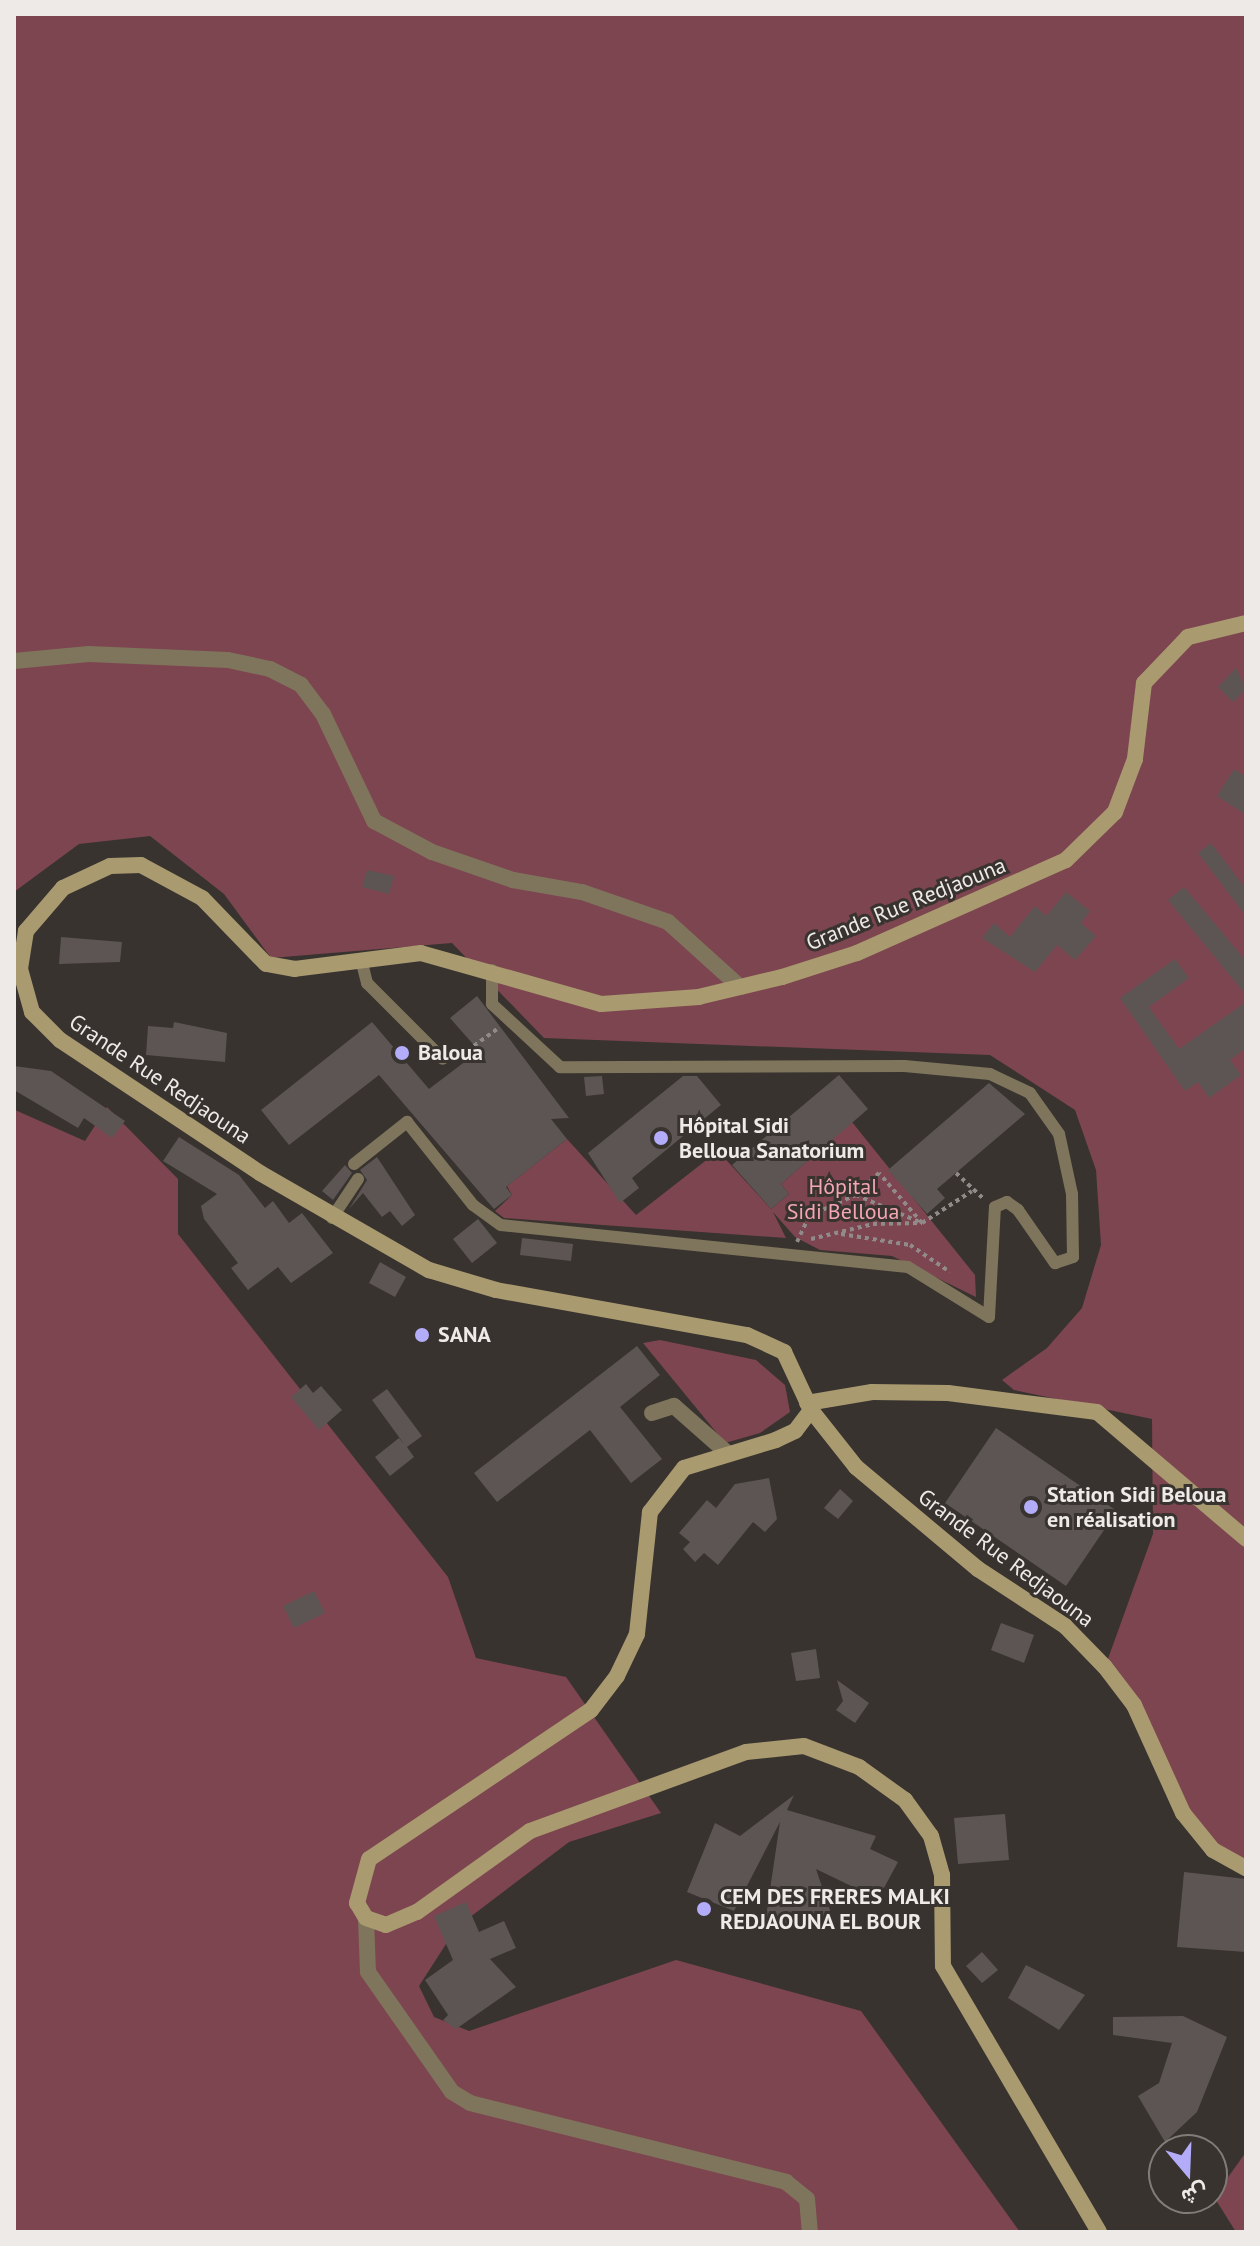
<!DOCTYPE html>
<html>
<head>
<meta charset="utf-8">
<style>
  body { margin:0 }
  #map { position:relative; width:1260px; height:2246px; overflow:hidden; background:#38332f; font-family:"PT Sans",Vazirmatn,sans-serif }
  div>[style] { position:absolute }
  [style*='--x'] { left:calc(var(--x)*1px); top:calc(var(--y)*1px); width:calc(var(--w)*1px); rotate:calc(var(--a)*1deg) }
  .green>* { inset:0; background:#7d454f }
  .building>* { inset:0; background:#5c5553 }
  .path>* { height:4px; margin-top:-2px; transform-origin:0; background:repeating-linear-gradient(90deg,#908b88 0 4px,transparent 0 8px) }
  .lane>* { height:12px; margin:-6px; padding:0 6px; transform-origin:6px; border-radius:6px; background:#7f755c }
  .street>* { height:16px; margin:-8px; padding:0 8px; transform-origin:8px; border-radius:8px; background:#7f755c }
  .secondary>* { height:16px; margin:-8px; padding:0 8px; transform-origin:8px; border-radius:8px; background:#a99a70 }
  .dots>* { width:22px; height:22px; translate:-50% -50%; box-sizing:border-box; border:4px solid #38332f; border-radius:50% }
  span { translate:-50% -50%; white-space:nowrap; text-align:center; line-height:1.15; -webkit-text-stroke:6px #38332f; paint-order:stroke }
  .street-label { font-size:22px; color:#eeeae8 }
  .poi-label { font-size:22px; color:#eeeae8; font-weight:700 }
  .left { translate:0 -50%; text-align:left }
  .park-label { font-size:22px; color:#f4a6b3 }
  .frame { position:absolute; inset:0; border:16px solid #eeeae8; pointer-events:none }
  .north { position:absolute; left:1148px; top:2134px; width:80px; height:80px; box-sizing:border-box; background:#38332f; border:2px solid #817c79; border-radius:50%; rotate:161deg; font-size:22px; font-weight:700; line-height:32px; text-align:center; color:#eeeae8 }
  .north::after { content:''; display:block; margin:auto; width:28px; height:36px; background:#b3adf9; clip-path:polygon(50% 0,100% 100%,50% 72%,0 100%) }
</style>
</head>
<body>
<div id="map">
  <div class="green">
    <i style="clip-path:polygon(14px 14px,1246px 14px,1246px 1868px,1213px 1850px,1105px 1667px,1153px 1534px,1152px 1419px,1014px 1390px,1002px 1380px,1047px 1348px,1082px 1308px,1101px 1245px,1096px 1170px,1075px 1110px,990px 1055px,544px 1038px,452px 943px,271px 958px,224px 894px,150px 836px,79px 844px,14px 892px)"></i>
    <i style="clip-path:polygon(14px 1040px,15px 1110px,85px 1141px,107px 1107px,178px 1179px,178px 1234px,448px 1577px,476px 1658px,566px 1677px,661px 1813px,569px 1842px,457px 1927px,419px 1986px,434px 2017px,469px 2031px,676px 1960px,861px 2011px,1020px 2232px,14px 2232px)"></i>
    <i style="clip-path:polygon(852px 1122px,975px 1275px,976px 1297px,892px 1256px,820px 1250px,795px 1237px,773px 1212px,786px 1238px,504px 1218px,495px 1211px,512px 1195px,507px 1186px,567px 1139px,636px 1215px,718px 1151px,771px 1209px,789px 1194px,781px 1184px)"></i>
    <i style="clip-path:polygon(660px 1340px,756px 1360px,785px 1385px,790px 1412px,760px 1433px,725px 1443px,643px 1343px)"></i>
    <i style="clip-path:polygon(1246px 2152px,1246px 2232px,1236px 2232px,1214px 2197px)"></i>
  </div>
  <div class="building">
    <i style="clip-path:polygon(1236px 668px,1246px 689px,1233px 702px,1218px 687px)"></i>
    <i style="clip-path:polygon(1234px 769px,1246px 777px,1246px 815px,1217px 796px)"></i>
    <i style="clip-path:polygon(1211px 843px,1246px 889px,1246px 916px,1198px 853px)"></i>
    <i style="clip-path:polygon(367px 870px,394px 876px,389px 894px,362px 887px)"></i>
    <i style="clip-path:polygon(1184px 887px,1246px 961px,1246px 995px,1168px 900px)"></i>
    <i style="clip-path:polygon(1066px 892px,1090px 911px,1081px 923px,1096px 936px,1075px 960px,1057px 945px,1035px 972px,982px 938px,994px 923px,1010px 937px,1035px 906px,1046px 916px)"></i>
    <i style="clip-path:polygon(61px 937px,122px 942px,120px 962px,59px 964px)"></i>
    <i style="clip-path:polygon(1175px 959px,1189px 978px,1149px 1007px,1179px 1049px,1246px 1002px,1246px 1048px,1230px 1060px,1241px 1075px,1209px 1098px,1198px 1082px,1185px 1091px,1120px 998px)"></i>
    <i style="clip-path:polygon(477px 996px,569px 1118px,551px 1119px,567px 1139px,506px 1187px,512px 1195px,494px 1209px,379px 1075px,289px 1145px,261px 1110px,372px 1022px,429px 1089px,479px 1051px,450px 1018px)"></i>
    <i style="clip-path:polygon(174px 1022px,227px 1033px,225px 1062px,146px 1055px,148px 1026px,173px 1028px)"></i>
    <i style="clip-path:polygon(14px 1066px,51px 1071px,125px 1121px,112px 1138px,84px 1118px,78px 1128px,14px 1090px)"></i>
    <i style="clip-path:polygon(839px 1075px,868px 1109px,781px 1184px,789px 1194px,771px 1209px,732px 1165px)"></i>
    <i style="clip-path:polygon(602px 1076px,604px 1094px,586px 1096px,584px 1077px)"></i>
    <i style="clip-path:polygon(683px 1076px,697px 1076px,721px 1105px,632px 1178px,639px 1188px,620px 1203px,588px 1153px)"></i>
    <i style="clip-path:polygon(989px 1083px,1025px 1114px,937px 1189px,945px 1198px,927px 1214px,888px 1170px)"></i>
    <i style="clip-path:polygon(179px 1137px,239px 1175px,265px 1208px,273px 1201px,289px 1223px,302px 1213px,333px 1253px,291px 1283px,278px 1267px,248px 1290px,231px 1268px,238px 1263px,204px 1219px,201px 1206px,217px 1194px,163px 1161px)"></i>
    <i style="clip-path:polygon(377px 1157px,415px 1215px,402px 1226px,390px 1211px,382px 1217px,363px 1193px,349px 1209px,367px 1180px,360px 1170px)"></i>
    <i style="clip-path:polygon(345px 1165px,352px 1173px,333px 1200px,322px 1191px)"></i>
    <i style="clip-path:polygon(478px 1219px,497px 1243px,472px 1263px,453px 1239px)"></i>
    <i style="clip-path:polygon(522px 1238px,573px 1244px,571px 1261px,520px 1255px)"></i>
    <i style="clip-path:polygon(380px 1262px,406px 1277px,395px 1297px,369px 1283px)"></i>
    <i style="clip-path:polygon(637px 1346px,660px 1375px,620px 1407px,662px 1459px,631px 1483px,590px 1430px,497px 1502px,474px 1473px)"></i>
    <i style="clip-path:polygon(306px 1384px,313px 1393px,321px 1386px,342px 1410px,319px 1430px,291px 1397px)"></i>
    <i style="clip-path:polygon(387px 1389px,422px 1436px,407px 1447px,414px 1457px,390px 1476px,375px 1457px,399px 1438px,404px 1444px,372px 1400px)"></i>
    <i style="clip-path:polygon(996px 1428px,1117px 1511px,1066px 1586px,945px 1503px)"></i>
    <i style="clip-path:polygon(769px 1478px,777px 1519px,765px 1532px,753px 1522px,718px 1565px,704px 1553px,695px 1562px,683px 1549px,690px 1542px,679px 1533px,707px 1500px,716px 1508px,735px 1484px)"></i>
    <i style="clip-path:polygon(840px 1489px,853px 1501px,838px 1519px,824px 1508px)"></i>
    <i style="clip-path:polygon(314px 1591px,325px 1613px,294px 1628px,283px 1606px)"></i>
    <i style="clip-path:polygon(1001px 1623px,1034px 1635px,1024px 1663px,991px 1650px)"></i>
    <i style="clip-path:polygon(816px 1649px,820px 1678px,796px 1681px,791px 1653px)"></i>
    <i style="clip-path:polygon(837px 1680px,869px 1703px,855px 1723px,836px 1710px,843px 1701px)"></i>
    <i style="clip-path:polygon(794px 1795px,787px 1810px,876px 1836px,870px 1849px,898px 1862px,878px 1899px,816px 1869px,835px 1925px,809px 1913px,804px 1930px,766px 1917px,780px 1822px,734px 1911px,687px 1892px,715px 1823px,740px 1836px)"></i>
    <i style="clip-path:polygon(1005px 1814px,1009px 1860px,958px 1864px,954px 1818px)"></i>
    <i style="clip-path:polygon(1184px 1872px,1246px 1879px,1246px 1952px,1177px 1947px)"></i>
    <i style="clip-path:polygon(466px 1902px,479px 1932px,504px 1921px,516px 1948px,490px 1959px,516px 1987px,456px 2029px,443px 2020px,448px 2015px,425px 1980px,453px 1960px,434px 1916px)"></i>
    <i style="clip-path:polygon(982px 1952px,998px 1970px,982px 1983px,966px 1966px)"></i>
    <i style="clip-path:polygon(1026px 1965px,1085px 1995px,1059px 2030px,1008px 1998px)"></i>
    <i style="clip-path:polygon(1183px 2016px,1227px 2037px,1197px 2112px,1165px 2142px,1138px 2096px,1159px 2083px,1172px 2043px,1113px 2035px,1113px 2017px)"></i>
  </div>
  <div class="path">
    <i style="--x:466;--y:1061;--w:8;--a:-130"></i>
    <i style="--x:461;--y:1055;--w:44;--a:-35.8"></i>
    <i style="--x:956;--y:1173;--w:38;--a:43"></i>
    <i style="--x:841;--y:1234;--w:70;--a:9.1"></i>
    <i style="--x:910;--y:1245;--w:48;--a:34"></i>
    <i style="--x:811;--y:1239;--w:64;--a:-13.6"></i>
    <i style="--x:873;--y:1224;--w:49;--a:-1.2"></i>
    <i style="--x:922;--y:1223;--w:66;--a:-130.7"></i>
    <i style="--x:879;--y:1173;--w:32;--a:136"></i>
    <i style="--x:856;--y:1195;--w:72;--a:23"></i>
    <i style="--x:922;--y:1223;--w:59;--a:-32.6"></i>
    <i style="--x:797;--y:1242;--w:29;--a:-65"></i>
    <i style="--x:809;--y:1216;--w:51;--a:-24.1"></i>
  </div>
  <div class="lane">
    <i style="--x:362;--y:963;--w:21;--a:76"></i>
    <i style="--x:367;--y:983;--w:107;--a:45"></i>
    <i style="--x:354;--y:1164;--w:68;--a:-38.4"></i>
    <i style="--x:407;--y:1122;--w:106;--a:51.5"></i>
    <i style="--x:473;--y:1205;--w:34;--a:36"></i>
    <i style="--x:501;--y:1225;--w:409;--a:5.9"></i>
    <i style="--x:908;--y:1267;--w:95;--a:31.7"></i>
    <i style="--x:989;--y:1317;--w:110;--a:-86.9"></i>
    <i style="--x:995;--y:1207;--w:13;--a:-23"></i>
    <i style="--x:1007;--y:1202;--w:14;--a:36"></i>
    <i style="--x:1018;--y:1210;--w:65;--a:55.1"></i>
    <i style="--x:1055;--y:1263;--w:19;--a:-18"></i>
    <i style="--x:1073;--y:1257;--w:63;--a:-90.9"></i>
    <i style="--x:1072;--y:1194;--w:61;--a:-102.2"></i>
    <i style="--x:1059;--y:1134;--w:50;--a:-125.3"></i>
    <i style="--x:1030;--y:1093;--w:44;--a:-154.6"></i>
    <i style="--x:990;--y:1074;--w:86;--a:-174.7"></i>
    <i style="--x:904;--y:1066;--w:344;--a:179.8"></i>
    <i style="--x:560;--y:1067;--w:93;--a:-137.2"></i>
    <i style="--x:492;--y:1004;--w:34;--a:-90"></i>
    <i style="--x:332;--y:1218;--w:47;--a:-56.3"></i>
  </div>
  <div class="street">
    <i style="--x:14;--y:661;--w:75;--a:-5.3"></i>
    <i style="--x:89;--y:654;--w:139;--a:2.5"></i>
    <i style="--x:228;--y:660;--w:43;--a:12.1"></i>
    <i style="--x:270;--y:669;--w:35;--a:27"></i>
    <i style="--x:301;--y:685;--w:36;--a:53"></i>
    <i style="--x:323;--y:714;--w:119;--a:64.5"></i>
    <i style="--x:374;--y:821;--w:66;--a:28.1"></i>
    <i style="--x:432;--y:852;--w:86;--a:19.1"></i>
    <i style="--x:513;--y:880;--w:70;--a:9.9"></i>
    <i style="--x:582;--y:892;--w:91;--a:19.2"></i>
    <i style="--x:668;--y:922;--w:97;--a:42.1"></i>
    <i style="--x:652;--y:1413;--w:23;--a:-18"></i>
    <i style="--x:674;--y:1406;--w:68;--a:41.4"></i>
    <i style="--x:366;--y:1918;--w:54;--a:87.9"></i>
    <i style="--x:368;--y:1972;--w:146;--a:55"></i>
    <i style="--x:452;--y:2092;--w:21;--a:31"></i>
    <i style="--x:470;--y:2103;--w:326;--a:14"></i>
    <i style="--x:786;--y:2182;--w:27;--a:39"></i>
    <i style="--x:807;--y:2199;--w:33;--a:85"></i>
  </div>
  <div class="secondary">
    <i style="--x:1246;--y:623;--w:60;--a:166.4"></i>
    <i style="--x:1188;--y:637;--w:64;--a:133.7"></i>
    <i style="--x:1144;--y:683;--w:77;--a:96.8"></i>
    <i style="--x:1135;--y:759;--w:57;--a:110.7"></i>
    <i style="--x:1115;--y:812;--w:69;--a:135.6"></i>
    <i style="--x:1066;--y:860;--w:229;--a:156"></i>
    <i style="--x:857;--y:953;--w:79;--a:162.3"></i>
    <i style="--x:782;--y:977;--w:85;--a:166.5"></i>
    <i style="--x:699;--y:997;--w:98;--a:175.9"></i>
    <i style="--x:601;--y:1004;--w:187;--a:-164.2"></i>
    <i style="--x:421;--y:953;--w:127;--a:172.8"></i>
    <i style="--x:295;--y:969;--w:29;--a:-170"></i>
    <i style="--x:266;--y:964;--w:92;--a:-134.1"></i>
    <i style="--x:202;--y:898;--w:69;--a:-151.6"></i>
    <i style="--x:141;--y:865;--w:31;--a:178"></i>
    <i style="--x:110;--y:866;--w:52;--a:154.9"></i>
    <i style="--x:63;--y:888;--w:57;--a:130.7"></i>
    <i style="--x:26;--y:931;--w:38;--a:99"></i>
    <i style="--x:20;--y:969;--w:45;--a:74.4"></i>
    <i style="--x:32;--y:1012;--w:40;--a:45"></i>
    <i style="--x:60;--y:1040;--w:240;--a:33.6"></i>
    <i style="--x:260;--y:1173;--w:195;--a:29.9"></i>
    <i style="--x:429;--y:1270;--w:70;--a:16.6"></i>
    <i style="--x:496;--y:1290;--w:255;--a:10.2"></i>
    <i style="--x:747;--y:1335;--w:41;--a:24.7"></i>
    <i style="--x:784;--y:1352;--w:64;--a:65"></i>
    <i style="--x:811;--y:1410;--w:73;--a:51.7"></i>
    <i style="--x:856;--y:1467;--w:159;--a:39.9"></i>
    <i style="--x:978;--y:1569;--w:104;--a:33.2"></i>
    <i style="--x:1065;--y:1626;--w:57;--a:45.7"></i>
    <i style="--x:1105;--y:1667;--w:48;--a:52.7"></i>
    <i style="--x:1134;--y:1705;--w:119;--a:65.6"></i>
    <i style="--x:1183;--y:1813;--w:48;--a:51"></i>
    <i style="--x:1213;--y:1850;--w:38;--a:29"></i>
    <i style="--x:807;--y:1403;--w:66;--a:-9.6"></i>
    <i style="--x:872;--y:1392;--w:76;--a:0.8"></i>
    <i style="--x:948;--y:1393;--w:150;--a:7.3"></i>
    <i style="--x:1097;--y:1412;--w:196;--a:40.4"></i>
    <i style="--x:811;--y:1410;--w:26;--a:127"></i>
    <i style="--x:795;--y:1431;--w:21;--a:155"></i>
    <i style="--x:776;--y:1440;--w:96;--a:163.1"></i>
    <i style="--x:684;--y:1468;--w:56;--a:127.7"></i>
    <i style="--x:650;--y:1512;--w:123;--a:96.1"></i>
    <i style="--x:637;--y:1634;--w:47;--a:115.5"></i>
    <i style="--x:617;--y:1676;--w:43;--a:127.4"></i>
    <i style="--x:591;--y:1710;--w:267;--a:146.1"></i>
    <i style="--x:369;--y:1859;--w:46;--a:105.3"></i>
    <i style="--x:357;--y:1903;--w:17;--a:59"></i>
    <i style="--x:366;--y:1918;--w:21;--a:19"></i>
    <i style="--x:386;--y:1925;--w:34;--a:-23"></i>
    <i style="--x:417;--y:1912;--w:139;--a:-35.6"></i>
    <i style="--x:530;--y:1831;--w:230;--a:-20.1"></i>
    <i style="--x:746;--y:1752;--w:58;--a:-5.9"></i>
    <i style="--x:804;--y:1746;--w:59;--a:20.9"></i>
    <i style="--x:859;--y:1767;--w:57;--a:35.7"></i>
    <i style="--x:905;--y:1800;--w:44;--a:54.2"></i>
    <i style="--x:931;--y:1836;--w:41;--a:74.2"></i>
    <i style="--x:942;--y:1875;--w:91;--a:89.4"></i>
    <i style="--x:943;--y:1966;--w:308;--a:59.6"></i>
  </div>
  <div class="dots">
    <i style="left:402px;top:1053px;background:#b3adf9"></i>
    <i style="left:661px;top:1138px;background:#b3adf9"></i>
    <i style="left:422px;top:1335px;background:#b3adf9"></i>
    <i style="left:1031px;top:1507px;background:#b3adf9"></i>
    <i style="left:704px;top:1909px;background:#b3adf9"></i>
  </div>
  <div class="street-label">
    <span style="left:906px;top:904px;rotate:-22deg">Grande Rue Redjaouna</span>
    <span style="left:160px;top:1079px;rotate:34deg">Grande Rue Redjaouna</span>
    <span style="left:1006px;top:1558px;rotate:37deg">Grande Rue Redjaouna</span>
  </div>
  <div class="poi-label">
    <span class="left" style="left:418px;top:1053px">Baloua</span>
    <span class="left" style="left:679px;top:1138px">Hôpital Sidi<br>Belloua Sanatorium</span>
    <span class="left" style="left:438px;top:1335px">SANA</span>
    <span class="left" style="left:1047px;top:1507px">Station Sidi Beloua<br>en réalisation</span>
    <span class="left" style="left:720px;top:1909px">CEM DES FRERES MALKI<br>REDJAOUNA EL BOUR</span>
  </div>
  <div class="park-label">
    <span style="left:843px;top:1199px">Hôpital<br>Sidi Belloua</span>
  </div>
  <div class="frame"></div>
  <div class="north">ش</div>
</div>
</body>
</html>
